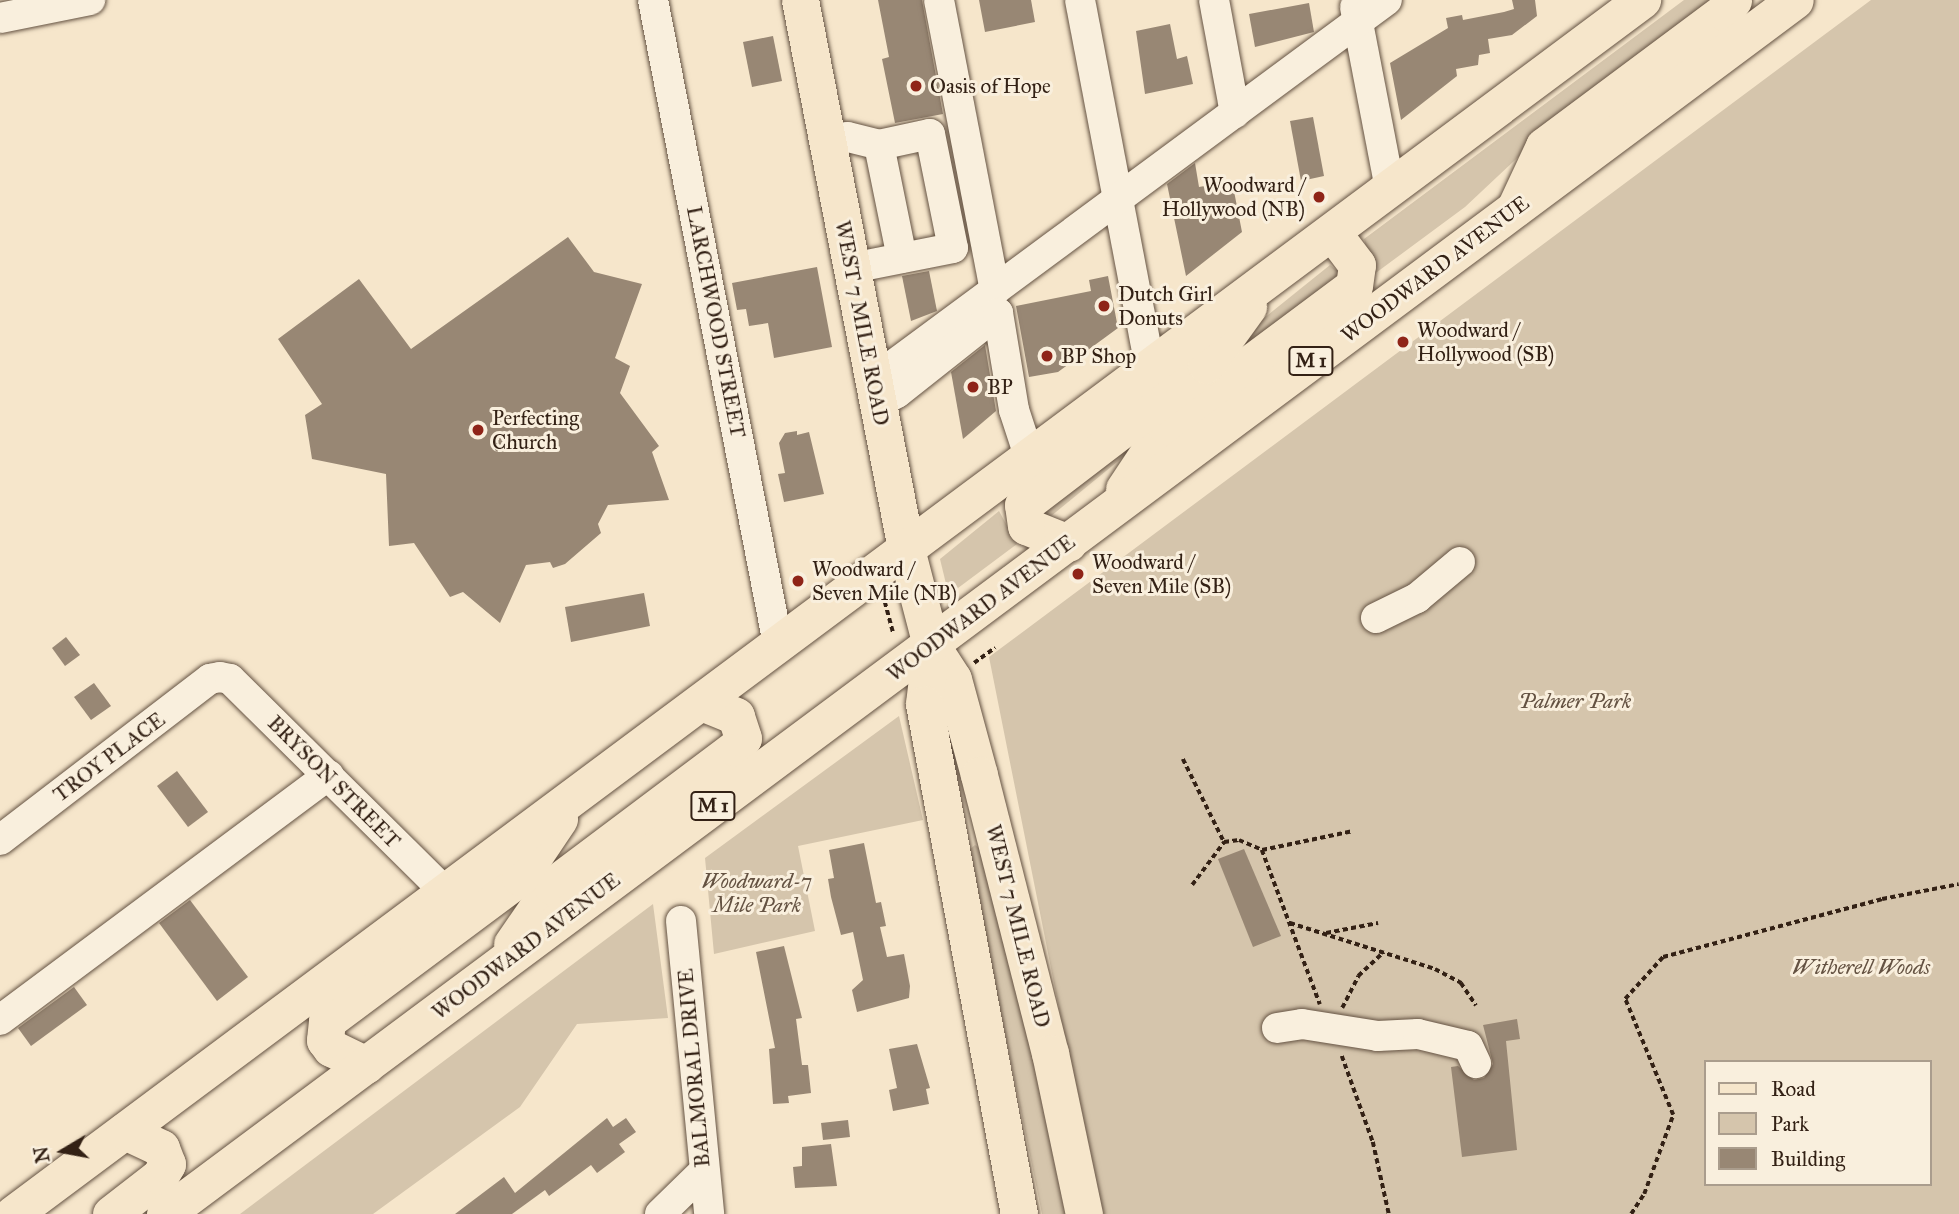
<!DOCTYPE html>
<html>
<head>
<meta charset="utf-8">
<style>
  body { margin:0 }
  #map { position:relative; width:1959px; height:1214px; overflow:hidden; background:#f6e6cb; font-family:"IM FELL Great Primer",serif }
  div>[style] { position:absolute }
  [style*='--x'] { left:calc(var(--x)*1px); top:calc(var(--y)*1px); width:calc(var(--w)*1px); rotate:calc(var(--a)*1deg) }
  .green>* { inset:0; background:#d5c5ac }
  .building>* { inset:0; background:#988774 }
  .path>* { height:3.5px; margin-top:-1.75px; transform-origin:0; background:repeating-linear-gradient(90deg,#332115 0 5px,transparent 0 8.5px) }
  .roads { filter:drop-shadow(0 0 2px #645242) drop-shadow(0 0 2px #645242) }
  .minor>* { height:30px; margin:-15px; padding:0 15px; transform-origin:15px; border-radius:15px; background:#f9efdd }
  .major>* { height:37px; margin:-18.5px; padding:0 18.5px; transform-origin:18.5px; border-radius:18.5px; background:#f6e6cb }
  .dots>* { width:19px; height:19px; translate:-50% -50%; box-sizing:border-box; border:4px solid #f9efdd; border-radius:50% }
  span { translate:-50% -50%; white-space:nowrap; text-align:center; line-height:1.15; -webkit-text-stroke:6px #f9efdd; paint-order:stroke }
  .shield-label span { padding:2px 5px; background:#f9efdd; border:2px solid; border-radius:5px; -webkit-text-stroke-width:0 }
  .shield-label { font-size:19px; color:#332115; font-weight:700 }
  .poi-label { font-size:21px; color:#332115 }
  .left { translate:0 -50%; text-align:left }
  .right { translate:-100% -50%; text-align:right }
  .street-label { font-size:21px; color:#332115 }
  .park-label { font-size:21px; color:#645242; font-style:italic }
  .legend { position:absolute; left:1704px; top:1060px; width:228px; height:126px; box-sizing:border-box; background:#f9efdd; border:2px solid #aa9d8d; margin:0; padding:9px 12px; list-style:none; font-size:21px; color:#332115 }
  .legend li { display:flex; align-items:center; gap:14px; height:35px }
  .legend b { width:35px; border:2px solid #aa9d8d }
  .north { position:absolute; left:28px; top:1116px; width:70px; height:70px; -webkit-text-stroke:5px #f9efdd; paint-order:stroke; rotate:260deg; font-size:19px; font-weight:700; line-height:28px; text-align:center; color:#332115 }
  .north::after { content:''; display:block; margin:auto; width:24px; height:32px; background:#332115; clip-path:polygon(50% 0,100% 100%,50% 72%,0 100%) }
</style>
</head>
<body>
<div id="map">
  <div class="green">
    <i style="clip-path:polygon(1684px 0,1721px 0,1532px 144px,1465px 207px,1373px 275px,1364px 239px)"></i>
    <i style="clip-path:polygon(evenodd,1871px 0,1959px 0,1959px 1214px,1100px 1214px,989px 657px,1871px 0,1705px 1062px,1929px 1062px,1929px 1184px,1705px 1184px,1705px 1062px)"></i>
    <i style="clip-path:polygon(1330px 265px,1344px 276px,1045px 521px,1033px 504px)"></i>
    <i style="clip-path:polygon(999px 511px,1017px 544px,954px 591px,947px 588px,940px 559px)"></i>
    <i style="clip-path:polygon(899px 716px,923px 820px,798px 846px,815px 931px,714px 954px,705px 858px)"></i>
    <i style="clip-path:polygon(975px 845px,981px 849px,1025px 1016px,1069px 1214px,1042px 1214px,969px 857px,969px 850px)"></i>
    <i style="clip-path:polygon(653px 904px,668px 1018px,577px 1024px,520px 1107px,373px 1214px,240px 1214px)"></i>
  </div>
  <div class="building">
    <i style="clip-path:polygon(878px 0,922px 0,943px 114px,895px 123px,882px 59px,889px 57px)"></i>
    <i style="clip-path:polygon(979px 0,1031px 0,1035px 22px,985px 32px)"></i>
    <i style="clip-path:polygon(1512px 0,1535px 0,1537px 16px,1512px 35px,1488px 39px,1490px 53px,1479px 55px,1478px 65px,1456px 69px,1457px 76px,1401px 120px,1390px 63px,1448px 28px,1446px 18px,1462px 15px,1463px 20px,1504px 12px,1514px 9px)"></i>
    <i style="clip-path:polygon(1309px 3px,1314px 32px,1255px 47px,1249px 14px)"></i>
    <i style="clip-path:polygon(1170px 24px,1177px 59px,1187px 56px,1193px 84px,1145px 94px,1136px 31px)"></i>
    <i style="clip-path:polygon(773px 36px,782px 81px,752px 87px,743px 42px)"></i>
    <i style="clip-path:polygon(1313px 117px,1324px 176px,1301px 181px,1290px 121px)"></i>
    <i style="clip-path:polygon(1195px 163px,1199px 187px,1232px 181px,1242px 232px,1186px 276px,1167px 184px)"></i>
    <i style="clip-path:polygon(568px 237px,594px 272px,642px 284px,615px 358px,630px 366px,620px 393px,659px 446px,652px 452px,669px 500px,608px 505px,598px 524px,601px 533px,565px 564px,553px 568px,550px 562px,526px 565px,500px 623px,463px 592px,450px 597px,414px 543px,389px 546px,386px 474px,312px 459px,305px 415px,322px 404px,278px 339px,359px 279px,411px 349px)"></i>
    <i style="clip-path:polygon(817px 267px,832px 347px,774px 358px,768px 323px,749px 326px,746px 309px,737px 310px,732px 283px)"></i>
    <i style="clip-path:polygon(929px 271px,937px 311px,911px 321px,902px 276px)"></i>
    <i style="clip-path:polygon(1108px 276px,1118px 328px,1058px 372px,1029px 377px,1016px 306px,1091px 291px,1089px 280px)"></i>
    <i style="clip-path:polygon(985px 345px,996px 411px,963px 439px,951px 372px)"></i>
    <i style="clip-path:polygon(797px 431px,797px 435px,809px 432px,824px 494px,784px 502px,778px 474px,785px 473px,779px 443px,785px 433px)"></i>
    <i style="clip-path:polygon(644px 593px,650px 626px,571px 642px,565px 607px)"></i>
    <i style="clip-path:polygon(66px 637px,80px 655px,65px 666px,52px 648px)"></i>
    <i style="clip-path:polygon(94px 683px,111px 706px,91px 720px,74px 697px)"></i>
    <i style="clip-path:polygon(177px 771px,208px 812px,188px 827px,157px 786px)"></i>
    <i style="clip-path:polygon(864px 843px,876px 903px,881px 902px,886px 926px,880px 927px,887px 957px,904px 954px,910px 986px,909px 998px,857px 1012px,852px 990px,863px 980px,853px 932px,841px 935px,831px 897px,828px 879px,834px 878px,829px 850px)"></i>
    <i style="clip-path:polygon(1244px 849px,1281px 936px,1253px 947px,1218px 859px)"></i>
    <i style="clip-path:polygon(190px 900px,248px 977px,217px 1001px,159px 923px)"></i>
    <i style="clip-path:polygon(784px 946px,802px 1018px,796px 1019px,802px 1065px,808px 1065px,811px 1093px,788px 1096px,789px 1103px,773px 1104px,769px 1049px,775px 1048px,756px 952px)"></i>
    <i style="clip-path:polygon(74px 987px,87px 1005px,31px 1046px,18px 1028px)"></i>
    <i style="clip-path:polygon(1517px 1019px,1520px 1039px,1506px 1041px,1517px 1150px,1462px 1157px,1451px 1067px,1458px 1066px,1474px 1080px,1484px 1078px,1493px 1064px,1483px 1025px)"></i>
    <i style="clip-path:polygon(917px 1044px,930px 1088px,926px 1089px,929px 1104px,893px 1111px,889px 1090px,897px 1088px,889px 1049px)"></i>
    <i style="clip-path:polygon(607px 1118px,613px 1127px,626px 1118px,636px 1132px,619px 1144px,625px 1152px,597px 1173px,591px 1165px,549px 1196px,545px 1190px,512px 1214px,455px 1214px,504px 1177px,515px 1193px)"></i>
    <i style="clip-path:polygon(848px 1120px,850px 1137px,823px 1140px,821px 1123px)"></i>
    <i style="clip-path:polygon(831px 1144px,837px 1186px,795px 1188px,793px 1167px,802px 1166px,802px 1147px)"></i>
  </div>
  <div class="path">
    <i style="--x:885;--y:602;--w:31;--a:75"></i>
    <i style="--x:974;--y:663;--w:26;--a:-36"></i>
    <i style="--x:1183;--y:759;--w:93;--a:63.7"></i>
    <i style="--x:1224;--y:842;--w:15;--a:-8"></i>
    <i style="--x:1239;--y:840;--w:25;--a:23"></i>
    <i style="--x:1262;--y:850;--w:165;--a:69.4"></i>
    <i style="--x:1262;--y:850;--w:93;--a:-11.8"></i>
    <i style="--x:1192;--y:885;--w:54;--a:-53.3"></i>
    <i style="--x:1290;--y:923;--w:152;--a:17.6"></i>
    <i style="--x:1435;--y:969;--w:30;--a:28"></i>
    <i style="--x:1461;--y:983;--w:27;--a:56"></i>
    <i style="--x:1326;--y:933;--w:53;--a:-10.9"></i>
    <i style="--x:1342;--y:1008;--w:36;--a:-63"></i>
    <i style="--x:1358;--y:976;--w:35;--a:-43"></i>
    <i style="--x:1342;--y:1056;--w:91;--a:70.2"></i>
    <i style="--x:1373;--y:1142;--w:74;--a:77.5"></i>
    <i style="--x:1631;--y:1214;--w:24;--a:-57"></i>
    <i style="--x:1644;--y:1194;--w:84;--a:-69.8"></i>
    <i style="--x:1673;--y:1115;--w:126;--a:-112.5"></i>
    <i style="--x:1625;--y:999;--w:57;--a:-47.9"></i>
    <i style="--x:1663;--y:957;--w:227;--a:-14.8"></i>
    <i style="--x:1882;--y:899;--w:78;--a:-11"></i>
  </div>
  <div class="roads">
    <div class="minor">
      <i style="--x:653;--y:0;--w:656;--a:79.02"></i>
      <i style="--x:939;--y:0;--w:296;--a:79.1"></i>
      <i style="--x:1080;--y:0;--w:373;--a:79.2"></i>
      <i style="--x:1214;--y:0;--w:115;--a:79.5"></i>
      <i style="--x:1355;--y:7;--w:185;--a:79.1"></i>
      <i style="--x:0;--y:18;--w:92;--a:-11.3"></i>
      <i style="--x:827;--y:141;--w:21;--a:-11"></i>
      <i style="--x:848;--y:137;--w:32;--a:14"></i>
      <i style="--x:879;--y:145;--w:52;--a:-12.2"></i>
      <i style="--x:930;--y:134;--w:116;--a:78.6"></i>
      <i style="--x:953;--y:248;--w:103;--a:168.8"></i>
      <i style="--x:879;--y:145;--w:115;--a:78.5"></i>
      <i style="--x:873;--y:380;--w:639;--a:-36.48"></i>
      <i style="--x:878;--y:403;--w:21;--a:-28"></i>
      <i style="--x:897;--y:393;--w:129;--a:-38.4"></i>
      <i style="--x:998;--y:313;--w:98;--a:80.6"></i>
      <i style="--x:1014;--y:410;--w:48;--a:71.9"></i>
      <i style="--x:1029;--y:456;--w:21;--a:55"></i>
      <i style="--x:1376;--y:618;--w:46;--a:-26"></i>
      <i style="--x:1417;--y:598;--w:56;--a:-39.9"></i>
      <i style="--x:0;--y:840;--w:265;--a:-37.5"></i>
      <i style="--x:210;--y:679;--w:10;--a:-11"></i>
      <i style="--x:220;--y:677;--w:10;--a:11"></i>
      <i style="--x:230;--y:679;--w:303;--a:44.7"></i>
      <i style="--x:681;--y:921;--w:294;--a:84.5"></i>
      <i style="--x:0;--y:1020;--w:410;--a:-36.7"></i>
      <i style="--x:1277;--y:1028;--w:25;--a:-9"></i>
      <i style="--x:1302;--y:1024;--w:77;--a:9"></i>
      <i style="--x:1378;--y:1036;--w:40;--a:-2.9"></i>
      <i style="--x:1418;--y:1034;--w:51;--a:13.5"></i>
      <i style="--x:1468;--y:1046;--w:19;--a:65"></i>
      <i style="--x:660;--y:1214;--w:62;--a:-44.3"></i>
    </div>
    <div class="major">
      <i style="--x:800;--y:0;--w:559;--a:79.07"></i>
      <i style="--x:906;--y:549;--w:99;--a:75.4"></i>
      <i style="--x:931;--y:645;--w:40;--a:57.1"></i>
      <i style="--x:953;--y:679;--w:99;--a:74.8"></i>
      <i style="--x:979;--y:775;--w:287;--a:75.7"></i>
      <i style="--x:1050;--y:1053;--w:165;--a:78.1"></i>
      <i style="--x:1515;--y:208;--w:68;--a:-64.9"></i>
      <i style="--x:1544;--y:146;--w:224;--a:-36.7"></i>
      <i style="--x:1724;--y:12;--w:15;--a:-53"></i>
      <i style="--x:1124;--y:489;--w:76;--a:-56.3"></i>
      <i style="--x:1166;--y:426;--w:234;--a:-36.7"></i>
      <i style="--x:1354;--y:286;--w:21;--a:-82"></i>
      <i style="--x:1357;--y:265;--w:41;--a:-127.1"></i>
      <i style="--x:1068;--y:543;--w:45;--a:-158"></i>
      <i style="--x:1026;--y:526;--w:21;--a:-98"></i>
      <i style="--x:1023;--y:505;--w:230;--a:-37.4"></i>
      <i style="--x:1206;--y:365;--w:72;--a:-54.1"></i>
      <i style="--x:931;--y:645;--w:59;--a:96.8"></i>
      <i style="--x:924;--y:704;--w:519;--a:79.45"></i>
      <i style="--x:512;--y:944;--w:70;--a:-55.4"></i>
      <i style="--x:552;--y:886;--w:230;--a:-36.9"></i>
      <i style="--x:736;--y:748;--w:12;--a:-55"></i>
      <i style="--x:743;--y:738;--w:23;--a:-108"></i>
      <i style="--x:736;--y:716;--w:37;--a:-158"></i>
      <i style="--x:366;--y:1065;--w:39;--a:-154"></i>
      <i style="--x:331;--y:1048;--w:10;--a:-127"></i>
      <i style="--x:325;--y:1040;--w:19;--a:-84"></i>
      <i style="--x:327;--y:1021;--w:241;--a:-36.7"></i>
      <i style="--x:520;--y:877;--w:70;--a:-56.1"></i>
      <i style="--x:13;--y:1214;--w:2032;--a:-36.7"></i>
      <i style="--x:111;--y:1214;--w:62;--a:-37.8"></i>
      <i style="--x:160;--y:1176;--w:14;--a:-60"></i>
      <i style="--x:167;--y:1164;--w:17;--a:-111"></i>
      <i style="--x:161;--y:1148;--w:40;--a:-155"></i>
      <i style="--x:165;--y:1214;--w:2032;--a:-36.68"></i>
    </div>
  </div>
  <div class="dots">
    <i style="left:916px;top:86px;background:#8f2418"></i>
    <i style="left:1319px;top:197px;background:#8f2418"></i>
    <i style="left:1104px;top:306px;background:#8f2418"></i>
    <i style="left:1403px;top:342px;background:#8f2418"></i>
    <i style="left:1047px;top:356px;background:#8f2418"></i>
    <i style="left:973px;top:387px;background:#8f2418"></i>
    <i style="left:478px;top:430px;background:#8f2418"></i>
    <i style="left:1078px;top:574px;background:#8f2418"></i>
    <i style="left:798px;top:581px;background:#8f2418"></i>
  </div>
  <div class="shield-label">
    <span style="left:1311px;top:361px">M 1</span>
    <span style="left:713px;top:806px">M 1</span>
  </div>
  <div class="poi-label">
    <span class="left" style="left:930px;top:86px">Oasis of Hope</span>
    <span class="right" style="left:1305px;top:197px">Woodward /<br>Hollywood (NB)</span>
    <span class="left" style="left:1118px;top:306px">Dutch Girl<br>Donuts</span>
    <span class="left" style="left:1417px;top:342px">Woodward /<br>Hollywood (SB)</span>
    <span class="left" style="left:1061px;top:356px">BP Shop</span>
    <span class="left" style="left:987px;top:387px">BP</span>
    <span class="left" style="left:492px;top:430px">Perfecting<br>Church</span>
    <span class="left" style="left:1092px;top:574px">Woodward /<br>Seven Mile (SB)</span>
    <span class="left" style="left:812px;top:581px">Woodward /<br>Seven Mile (NB)</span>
  </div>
  <div class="street-label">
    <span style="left:1435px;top:269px;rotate:-37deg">WOODWARD AVENUE</span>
    <span style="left:716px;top:322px;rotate:79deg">LARCHWOOD STREET</span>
    <span style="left:862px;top:323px;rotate:79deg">WEST 7 MILE ROAD</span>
    <span style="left:981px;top:608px;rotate:-37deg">WOODWARD AVENUE</span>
    <span style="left:109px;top:757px;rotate:-37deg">TROY PLACE</span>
    <span style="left:334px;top:782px;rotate:45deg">BRYSON STREET</span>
    <span style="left:1018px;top:926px;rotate:76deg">WEST 7 MILE ROAD</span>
    <span style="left:526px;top:946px;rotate:-37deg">WOODWARD AVENUE</span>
    <span style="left:694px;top:1068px;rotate:-95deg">BALMORAL DRIVE</span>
  </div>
  <div class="park-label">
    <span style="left:1575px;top:701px">Palmer Park</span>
    <span style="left:757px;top:893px">Woodward-7<br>Mile Park</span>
    <span style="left:1861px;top:967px">Witherell Woods</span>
  </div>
  <ul class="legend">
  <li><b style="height:9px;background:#f6e6cb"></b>Road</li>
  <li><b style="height:19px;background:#d5c5ac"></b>Park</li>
  <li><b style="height:19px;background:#988774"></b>Building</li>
  </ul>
  <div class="north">N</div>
</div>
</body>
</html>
